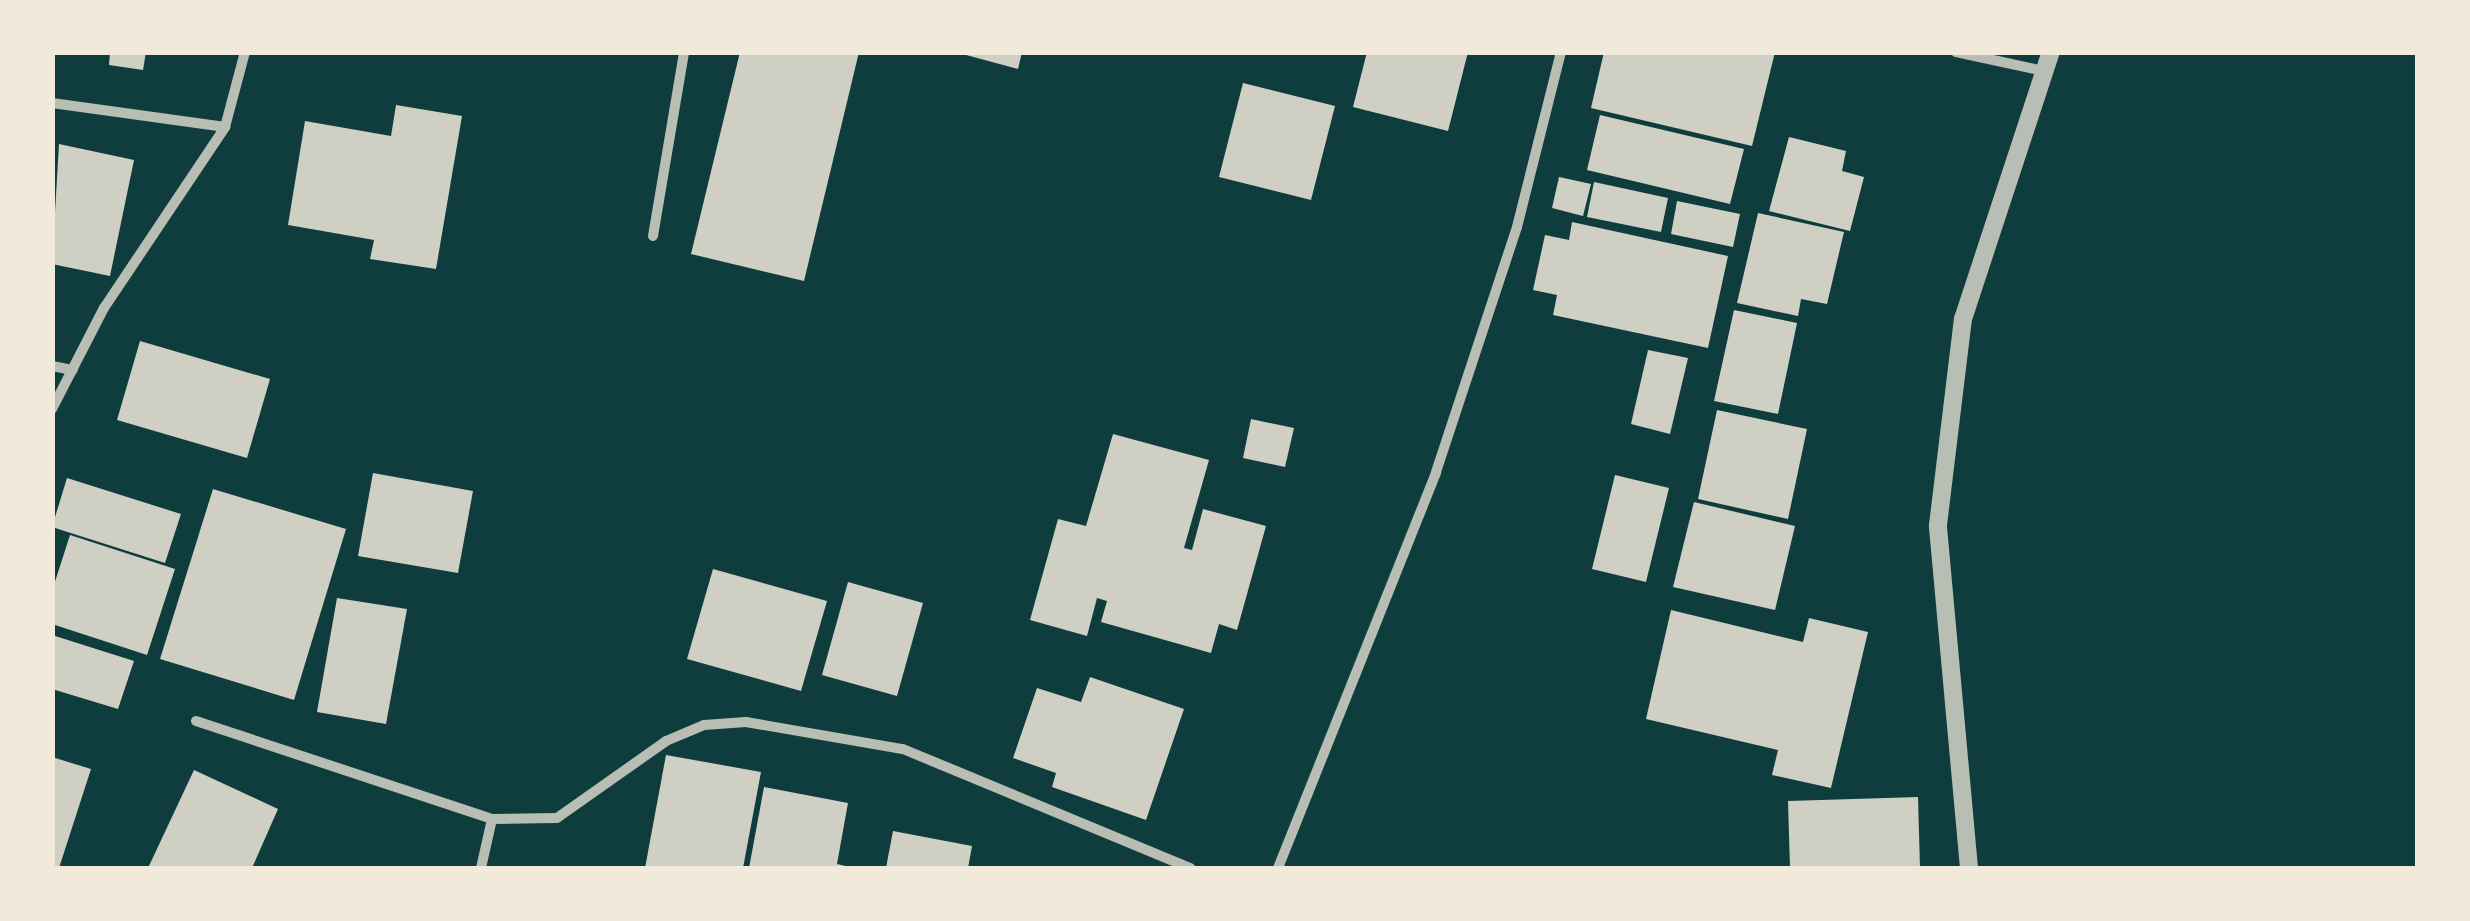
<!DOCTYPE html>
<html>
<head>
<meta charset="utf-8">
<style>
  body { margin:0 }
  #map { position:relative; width:2470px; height:921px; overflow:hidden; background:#0f3d3e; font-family:Manrope,sans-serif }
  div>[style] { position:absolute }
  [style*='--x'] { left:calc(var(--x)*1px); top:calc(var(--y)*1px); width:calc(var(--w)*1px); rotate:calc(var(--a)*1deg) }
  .building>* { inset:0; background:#cfcfc3 }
  .minor>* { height:10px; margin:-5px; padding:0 5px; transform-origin:5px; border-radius:5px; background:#b8beb3 }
  .tertiary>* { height:18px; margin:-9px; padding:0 9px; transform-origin:9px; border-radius:9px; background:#b8beb3 }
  span { translate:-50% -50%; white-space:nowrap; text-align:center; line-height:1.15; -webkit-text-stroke:8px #f1e9da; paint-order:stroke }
  .frame { position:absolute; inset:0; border:55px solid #f1e9da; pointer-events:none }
</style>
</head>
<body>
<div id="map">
  <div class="building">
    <i style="clip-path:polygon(110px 52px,146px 52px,143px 70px,109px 65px)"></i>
    <i style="clip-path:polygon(740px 52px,859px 52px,804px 281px,691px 254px)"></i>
    <i style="clip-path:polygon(955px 52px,1022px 52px,1018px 69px)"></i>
    <i style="clip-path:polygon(1367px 52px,1468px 52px,1448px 131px,1353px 107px)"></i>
    <i style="clip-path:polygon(1604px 52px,1775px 52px,1752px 146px,1591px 108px)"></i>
    <i style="clip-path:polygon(1243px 83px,1335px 106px,1311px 200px,1219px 177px)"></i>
    <i style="clip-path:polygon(396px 105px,462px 116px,436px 269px,370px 259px,374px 240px,288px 225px,305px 121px,391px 136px)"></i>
    <i style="clip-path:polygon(1600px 115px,1744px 149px,1730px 204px,1587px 170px)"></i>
    <i style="clip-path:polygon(1789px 137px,1846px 151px,1842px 171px,1864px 177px,1850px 231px,1769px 211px)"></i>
    <i style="clip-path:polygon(59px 144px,134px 160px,110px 276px,52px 264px)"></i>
    <i style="clip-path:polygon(1559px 177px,1591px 184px,1583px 216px,1552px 208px)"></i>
    <i style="clip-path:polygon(1594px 182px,1668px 198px,1661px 232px,1587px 217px)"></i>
    <i style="clip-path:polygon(1677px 201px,1740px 214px,1733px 247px,1671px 234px)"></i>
    <i style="clip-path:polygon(1758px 213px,1844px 232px,1827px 304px,1801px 299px,1798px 316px,1737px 303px)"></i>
    <i style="clip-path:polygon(1572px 222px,1728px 256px,1708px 348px,1553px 315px,1557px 295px,1533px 290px,1545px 235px,1569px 240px)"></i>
    <i style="clip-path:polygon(1734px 310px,1797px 323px,1778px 414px,1714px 401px)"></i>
    <i style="clip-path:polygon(140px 341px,270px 379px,247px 458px,117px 420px)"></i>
    <i style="clip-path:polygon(1648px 350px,1688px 358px,1670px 434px,1631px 424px)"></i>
    <i style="clip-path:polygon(1717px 410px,1807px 429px,1788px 519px,1698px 499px)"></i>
    <i style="clip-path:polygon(1251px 419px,1294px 428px,1285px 467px,1243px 458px)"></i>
    <i style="clip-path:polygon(1113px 434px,1209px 460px,1184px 548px,1192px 550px,1203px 509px,1266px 526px,1237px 630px,1219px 624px,1211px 653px,1101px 622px,1107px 601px,1097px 598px,1087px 636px,1030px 620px,1058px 519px,1086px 526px)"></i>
    <i style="clip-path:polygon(373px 473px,473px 491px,458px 573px,358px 556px)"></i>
    <i style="clip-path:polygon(1615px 475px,1669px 488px,1646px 582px,1592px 569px)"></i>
    <i style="clip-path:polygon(67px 478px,181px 514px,165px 563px,52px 527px)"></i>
    <i style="clip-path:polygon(213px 489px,346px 529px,294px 700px,160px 659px)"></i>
    <i style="clip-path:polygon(1694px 502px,1795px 526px,1775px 610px,1673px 587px)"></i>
    <i style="clip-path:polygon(70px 535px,175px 569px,147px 655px,52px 624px,52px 591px)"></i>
    <i style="clip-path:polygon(713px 569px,827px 601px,801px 691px,687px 659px)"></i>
    <i style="clip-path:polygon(848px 582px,923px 603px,897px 696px,822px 675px)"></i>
    <i style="clip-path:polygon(337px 598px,407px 609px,386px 724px,317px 712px)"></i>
    <i style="clip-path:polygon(1671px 610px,1803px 642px,1809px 618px,1868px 632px,1831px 788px,1772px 775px,1778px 750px,1646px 719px)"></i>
    <i style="clip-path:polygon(52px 635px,134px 661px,118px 709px,52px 689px)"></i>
    <i style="clip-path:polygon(1090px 677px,1184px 709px,1146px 820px,1052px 787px,1056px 773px,1013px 758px,1037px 688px,1081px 702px)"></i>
    <i style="clip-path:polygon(666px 755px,761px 772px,743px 868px,645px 868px)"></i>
    <i style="clip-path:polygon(52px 757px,91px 769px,59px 868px,52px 868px)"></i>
    <i style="clip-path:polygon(194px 770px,278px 809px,252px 868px,148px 868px)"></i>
    <i style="clip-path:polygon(764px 787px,848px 803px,837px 864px,854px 868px,749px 868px)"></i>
    <i style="clip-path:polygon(1918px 797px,1920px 868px,1790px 868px,1788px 801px)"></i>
    <i style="clip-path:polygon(893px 831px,972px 846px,968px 868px,886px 868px)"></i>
  </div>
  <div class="minor">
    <i style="--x:1956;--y:52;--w:90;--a:12.2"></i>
    <i style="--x:52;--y:103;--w:175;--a:7.9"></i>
    <i style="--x:653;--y:236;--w:187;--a:-80.4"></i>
    <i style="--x:52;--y:366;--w:21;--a:11"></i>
    <i style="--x:52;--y:409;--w:114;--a:-62.8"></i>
    <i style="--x:104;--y:308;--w:218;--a:-56.2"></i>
    <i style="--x:225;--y:127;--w:78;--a:-75.1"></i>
    <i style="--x:196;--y:721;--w:312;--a:18.3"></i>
    <i style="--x:492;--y:819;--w:65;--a:-0.9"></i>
    <i style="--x:557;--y:818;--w:133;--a:-35.2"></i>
    <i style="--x:666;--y:741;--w:41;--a:-22.8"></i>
    <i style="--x:704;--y:725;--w:42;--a:-4.1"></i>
    <i style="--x:746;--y:722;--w:159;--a:9.8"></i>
    <i style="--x:903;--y:749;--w:311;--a:22.5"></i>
    <i style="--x:481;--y:868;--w:50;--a:-77.3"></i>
    <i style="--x:1278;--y:868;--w:426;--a:-68.2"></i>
    <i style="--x:1436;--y:472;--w:258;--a:-71.7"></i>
    <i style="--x:1517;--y:227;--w:180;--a:-75.9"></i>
  </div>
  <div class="tertiary">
    <i style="--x:1969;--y:868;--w:344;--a:-95.2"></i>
    <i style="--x:1938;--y:525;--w:208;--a:-83.1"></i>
    <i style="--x:1963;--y:319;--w:281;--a:-71.8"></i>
  </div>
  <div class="frame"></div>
</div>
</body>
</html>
